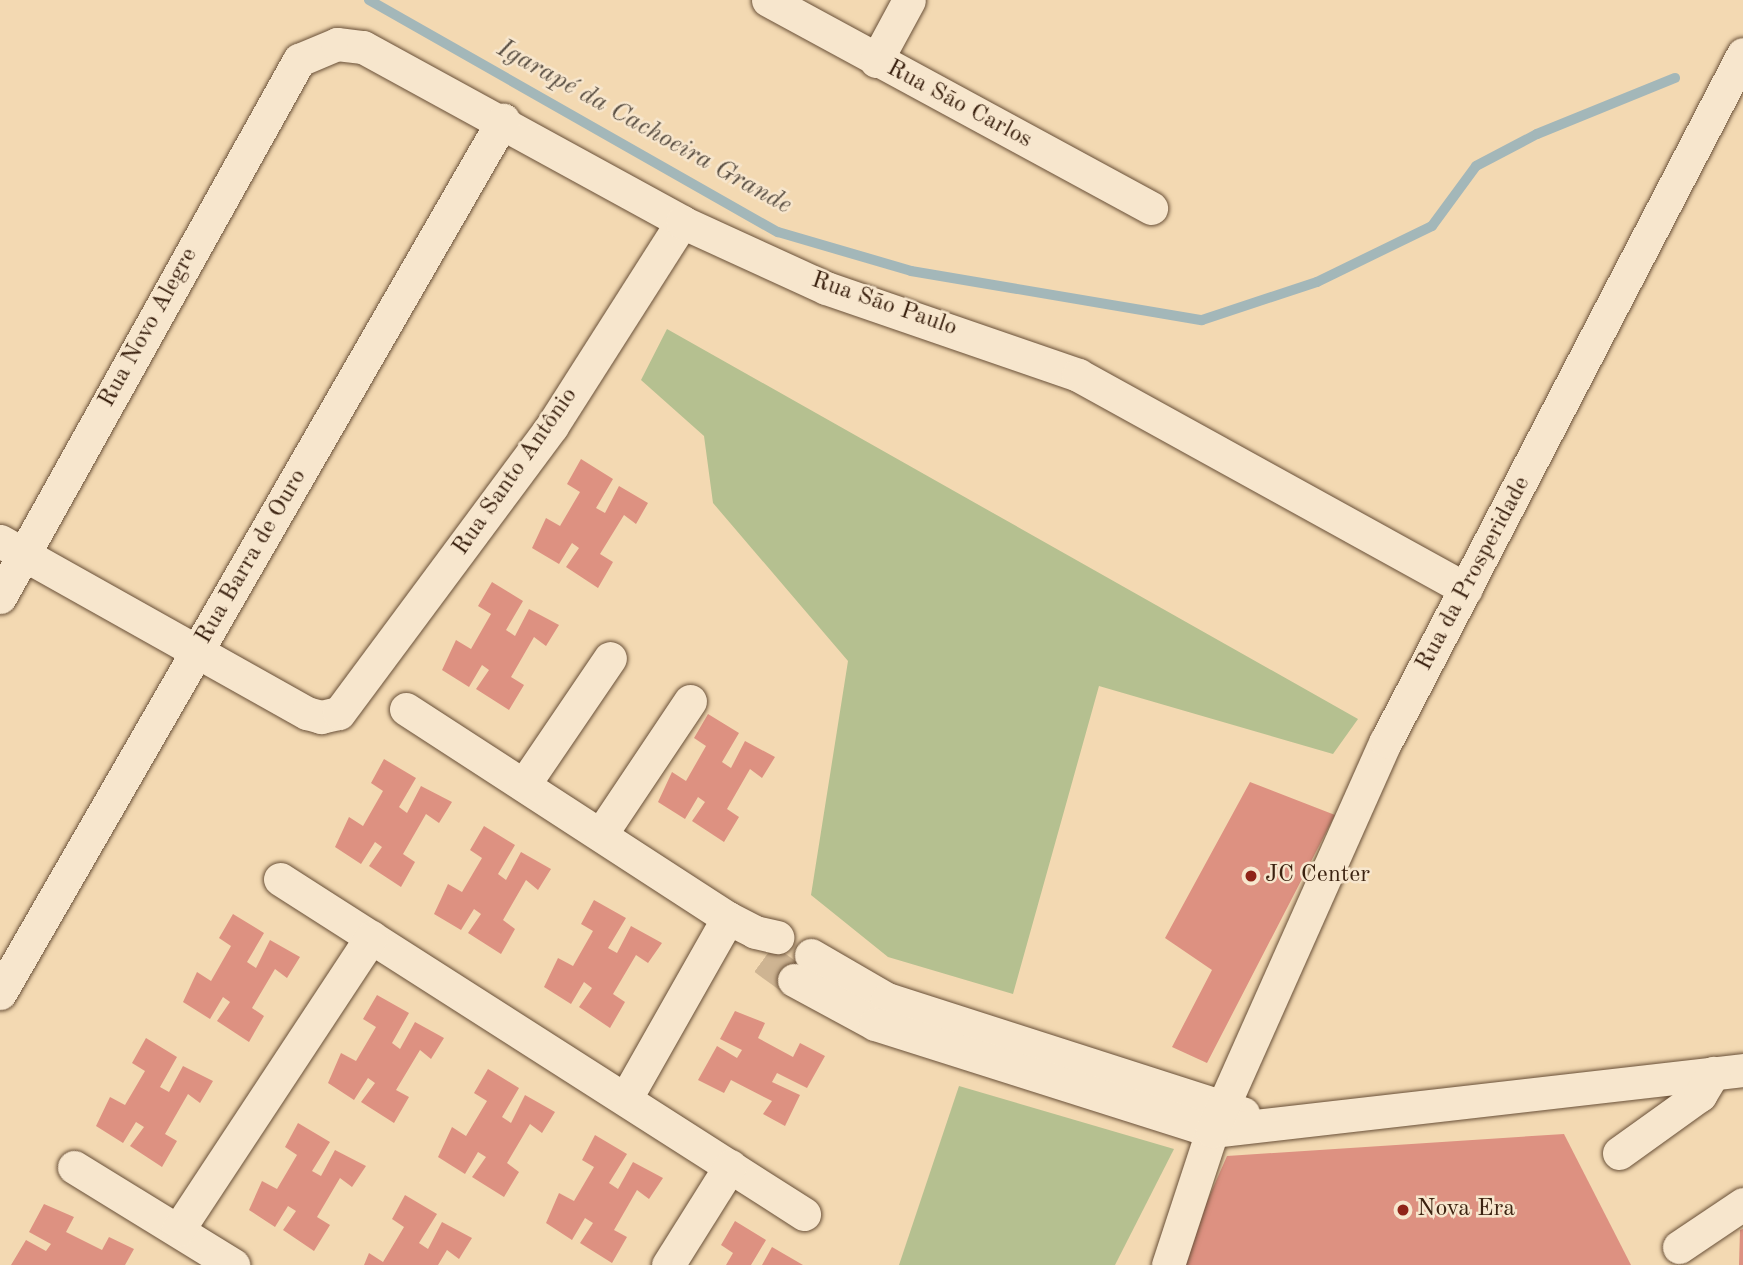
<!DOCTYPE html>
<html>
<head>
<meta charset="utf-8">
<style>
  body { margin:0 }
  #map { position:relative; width:1743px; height:1265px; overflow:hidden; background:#f3d9b2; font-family:"Old Standard TT",serif }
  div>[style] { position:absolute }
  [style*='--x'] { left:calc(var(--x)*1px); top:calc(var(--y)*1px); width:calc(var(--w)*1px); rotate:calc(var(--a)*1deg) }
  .green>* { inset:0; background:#b5c090 }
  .stream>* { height:10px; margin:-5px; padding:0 5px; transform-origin:5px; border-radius:5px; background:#a3b7b9 }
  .building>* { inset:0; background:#dd9181 }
  .minor-tunnel>* { height:33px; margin-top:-16.5px; transform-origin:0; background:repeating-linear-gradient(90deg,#ceb492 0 33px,transparent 0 50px) }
  .roads { filter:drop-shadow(0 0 2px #695038) drop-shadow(0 0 2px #695038) }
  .minor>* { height:33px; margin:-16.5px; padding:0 16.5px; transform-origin:16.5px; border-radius:16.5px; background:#f7e6cd }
  .dots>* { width:19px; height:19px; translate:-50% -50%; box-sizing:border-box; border:4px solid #f7e6cd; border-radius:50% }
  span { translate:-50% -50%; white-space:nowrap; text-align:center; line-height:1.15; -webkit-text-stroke:5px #f7e6cd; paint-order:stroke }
  .street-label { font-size:24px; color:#3b2210 }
  .poi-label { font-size:24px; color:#3b2210 }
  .left { translate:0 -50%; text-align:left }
  .water-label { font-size:26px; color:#5a4f43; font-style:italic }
</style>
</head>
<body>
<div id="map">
  <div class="green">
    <i style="clip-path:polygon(667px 329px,1358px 719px,1333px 754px,1099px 686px,1013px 994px,888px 957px,811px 895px,848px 661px,713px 503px,704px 436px,641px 380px)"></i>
    <i style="clip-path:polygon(959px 1086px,1174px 1149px,1115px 1265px,899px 1265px)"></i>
  </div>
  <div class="stream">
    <i style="--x:369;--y:0;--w:470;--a:29.6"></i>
    <i style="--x:778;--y:232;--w:139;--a:16.3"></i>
    <i style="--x:911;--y:271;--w:295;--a:9.6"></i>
    <i style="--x:1202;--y:320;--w:121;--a:-18.3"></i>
    <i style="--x:1317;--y:282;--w:128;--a:-26"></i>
    <i style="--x:1432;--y:226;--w:74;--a:-53.7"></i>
    <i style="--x:1476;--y:166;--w:69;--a:-27.7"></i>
    <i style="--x:1537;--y:134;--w:149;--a:-22.1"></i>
  </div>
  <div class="building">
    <i style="clip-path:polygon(581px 459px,613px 479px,596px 508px,605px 513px,619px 486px,648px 503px,636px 524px,624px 515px,600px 554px,613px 562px,598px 588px,566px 567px,579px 548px,572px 543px,559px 564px,532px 548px,546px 518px,560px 526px,580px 492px,567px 484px)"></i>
    <i style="clip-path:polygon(492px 582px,523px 601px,506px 630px,515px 636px,529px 609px,559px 625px,546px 646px,534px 637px,511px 677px,524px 685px,509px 710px,476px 689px,489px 670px,482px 665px,469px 687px,442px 670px,456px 640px,471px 649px,491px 614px,478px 606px)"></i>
    <i style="clip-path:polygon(708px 714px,739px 733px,722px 762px,731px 768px,745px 741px,775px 757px,762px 778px,750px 769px,727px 809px,739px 817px,724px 842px,692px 821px,705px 802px,698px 797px,685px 819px,658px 802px,672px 772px,686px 781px,706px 746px,694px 738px)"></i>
    <i style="clip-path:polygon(384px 759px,416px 778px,399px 807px,407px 813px,421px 786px,452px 802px,439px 823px,426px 814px,403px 854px,415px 862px,401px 887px,369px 866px,382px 847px,375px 842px,361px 864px,335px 847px,349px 817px,363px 826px,383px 791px,371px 783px)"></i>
    <i style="clip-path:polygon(1250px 782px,1335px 815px,1207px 1063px,1172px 1047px,1212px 970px,1165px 938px)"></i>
    <i style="clip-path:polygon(484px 826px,515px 845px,498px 874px,506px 880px,521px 852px,551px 869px,538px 890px,526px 880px,503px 920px,515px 929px,501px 954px,468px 933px,481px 914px,474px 909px,461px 930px,434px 914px,448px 884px,462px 892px,482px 858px,470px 850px)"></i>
    <i style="clip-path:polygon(594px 900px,626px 918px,608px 948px,617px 953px,631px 926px,662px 943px,648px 963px,636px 955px,613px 994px,625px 1002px,610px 1028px,579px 1007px,592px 988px,584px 982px,571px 1004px,544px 987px,558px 958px,573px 966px,593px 931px,581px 924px)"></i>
    <i style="clip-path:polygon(233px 914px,264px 933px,247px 962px,256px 968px,270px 940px,300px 957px,287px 978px,275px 969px,252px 1008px,264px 1016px,249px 1042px,217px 1021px,230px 1002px,223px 997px,210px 1019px,183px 1002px,197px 972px,211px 981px,231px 946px,219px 938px)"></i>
    <i style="clip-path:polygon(377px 995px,409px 1013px,392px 1043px,400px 1049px,415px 1022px,444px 1038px,431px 1059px,420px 1050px,396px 1090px,409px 1097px,394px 1123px,361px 1102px,375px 1083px,368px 1078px,354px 1100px,328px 1083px,341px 1053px,356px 1061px,376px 1027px,363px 1019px)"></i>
    <i style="clip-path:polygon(735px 1011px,765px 1023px,758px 1038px,793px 1057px,800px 1043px,825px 1056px,807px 1088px,777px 1073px,772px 1082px,800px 1095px,785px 1126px,763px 1114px,772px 1101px,731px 1080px,724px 1093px,698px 1080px,717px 1046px,737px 1058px,742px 1050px,720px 1039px)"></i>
    <i style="clip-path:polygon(146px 1038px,177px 1057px,160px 1087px,169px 1092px,183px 1066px,213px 1081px,200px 1103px,188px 1094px,165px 1134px,177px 1141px,162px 1167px,130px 1146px,144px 1127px,136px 1122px,123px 1143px,96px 1126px,110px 1097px,125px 1105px,145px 1071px,132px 1063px)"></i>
    <i style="clip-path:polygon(488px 1069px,519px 1088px,502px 1117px,511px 1123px,525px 1095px,555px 1112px,542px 1133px,530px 1124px,507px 1163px,519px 1172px,504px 1197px,472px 1177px,486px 1157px,478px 1152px,465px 1174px,438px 1157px,452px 1127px,466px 1136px,487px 1101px,474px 1093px)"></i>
    <i style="clip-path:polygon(298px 1123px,330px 1142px,312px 1171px,321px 1176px,335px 1150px,366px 1166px,352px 1187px,340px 1178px,317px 1217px,330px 1225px,314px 1251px,283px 1230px,296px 1211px,288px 1206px,275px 1227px,249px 1210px,262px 1181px,277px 1189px,297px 1155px,285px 1147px)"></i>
    <i style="clip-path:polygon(1564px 1134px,1631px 1265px,1179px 1265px,1227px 1156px)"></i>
    <i style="clip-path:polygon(595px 1135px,627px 1154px,609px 1183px,618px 1189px,633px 1162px,663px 1178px,649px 1199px,637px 1190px,614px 1230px,627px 1237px,612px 1263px,580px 1243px,593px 1223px,585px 1218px,572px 1240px,546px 1223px,559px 1193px,574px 1201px,594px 1167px,582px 1160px)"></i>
    <i style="clip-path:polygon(405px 1195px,437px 1214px,419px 1243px,428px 1249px,442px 1222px,472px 1238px,459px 1259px,447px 1250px,438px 1265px,364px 1265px,369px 1253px,383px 1262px,404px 1227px,392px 1219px)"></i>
    <i style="clip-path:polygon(44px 1204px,74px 1217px,66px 1232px,102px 1250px,109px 1237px,134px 1249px,125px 1265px,11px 1265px,26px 1240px,46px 1251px,51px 1244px,29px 1232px)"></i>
    <i style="clip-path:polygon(735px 1221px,766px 1240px,751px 1265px,726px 1265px,733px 1253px,721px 1245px)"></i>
    <i style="clip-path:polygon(1743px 1229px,1743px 1265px,1739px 1265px,1740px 1230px)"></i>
    <i style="clip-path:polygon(772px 1247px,803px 1265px,762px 1265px)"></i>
  </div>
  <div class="minor-tunnel">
    <i style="--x:764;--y:958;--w:37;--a:36"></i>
  </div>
  <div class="roads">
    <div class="minor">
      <i style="--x:768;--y:0;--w:436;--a:28.5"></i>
      <i style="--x:876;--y:61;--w:69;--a:-61.6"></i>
      <i style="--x:0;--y:541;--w:352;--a:29.3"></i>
      <i style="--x:307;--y:713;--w:15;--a:16"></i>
      <i style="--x:321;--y:717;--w:18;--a:-13"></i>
      <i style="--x:339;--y:713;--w:357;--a:-53.4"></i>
      <i style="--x:552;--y:426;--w:242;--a:-57.5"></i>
      <i style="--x:0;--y:597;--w:615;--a:-60.89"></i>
      <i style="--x:299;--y:60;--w:41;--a:-22.8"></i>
      <i style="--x:337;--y:44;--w:26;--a:7"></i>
      <i style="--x:363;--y:47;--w:364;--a:28.7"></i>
      <i style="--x:682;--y:222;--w:158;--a:24.6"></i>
      <i style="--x:826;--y:288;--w:267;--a:19"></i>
      <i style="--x:1078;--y:375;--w:443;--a:28.9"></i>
      <i style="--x:406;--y:709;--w:384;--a:33"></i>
      <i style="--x:728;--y:918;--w:30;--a:27"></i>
      <i style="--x:755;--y:932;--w:23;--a:13"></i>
      <i style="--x:525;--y:783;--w:151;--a:-55.8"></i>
      <i style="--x:601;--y:834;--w:160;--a:-56.2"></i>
      <i style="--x:280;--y:879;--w:622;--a:32.59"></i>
      <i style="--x:811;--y:955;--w:88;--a:30.1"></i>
      <i style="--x:887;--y:999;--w:374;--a:17.8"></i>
      <i style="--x:794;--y:980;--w:92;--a:28.5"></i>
      <i style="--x:875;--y:1024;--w:354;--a:17.6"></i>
      <i style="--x:1212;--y:1131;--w:534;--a:-6.55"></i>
      <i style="--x:0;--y:993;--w:1008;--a:-60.05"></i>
      <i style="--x:626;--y:1098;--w:207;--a:-60.5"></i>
      <i style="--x:1619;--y:1153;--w:100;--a:-35.6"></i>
      <i style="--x:1700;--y:1095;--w:26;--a:-59"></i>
      <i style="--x:74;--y:1167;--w:187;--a:31.6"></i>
      <i style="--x:178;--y:1230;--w:351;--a:-56.6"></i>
      <i style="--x:1679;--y:1247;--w:77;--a:-33.9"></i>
      <i style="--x:668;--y:1265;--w:117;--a:-57.9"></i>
      <i style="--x:1168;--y:1265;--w:141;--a:-71.8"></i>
      <i style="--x:1212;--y:1131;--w:427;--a:-66"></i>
      <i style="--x:1386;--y:741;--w:774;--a:-62.54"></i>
    </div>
  </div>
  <div class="dots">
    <i style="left:1251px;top:876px;background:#8f2418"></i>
    <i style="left:1403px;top:1210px;background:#8f2418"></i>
  </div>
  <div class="street-label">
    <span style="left:959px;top:105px;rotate:28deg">Rua São Carlos</span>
    <span style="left:884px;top:305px;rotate:19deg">Rua São Paulo</span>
    <span style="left:149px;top:328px;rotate:-61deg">Rua Novo Alegre</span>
    <span style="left:516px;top:472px;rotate:-55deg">Rua Santo Antônio</span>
    <span style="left:252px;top:557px;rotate:-60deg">Rua Barra de Ouro</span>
    <span style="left:1474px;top:574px;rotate:-62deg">Rua da Prosperidade</span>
  </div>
  <div class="poi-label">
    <span class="left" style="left:1265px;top:876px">JC Center</span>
    <span class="left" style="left:1417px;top:1210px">Nova Era</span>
  </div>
  <div class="water-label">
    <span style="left:644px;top:128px;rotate:29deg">Igarapé da Cachoeira Grande</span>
  </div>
</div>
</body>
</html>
